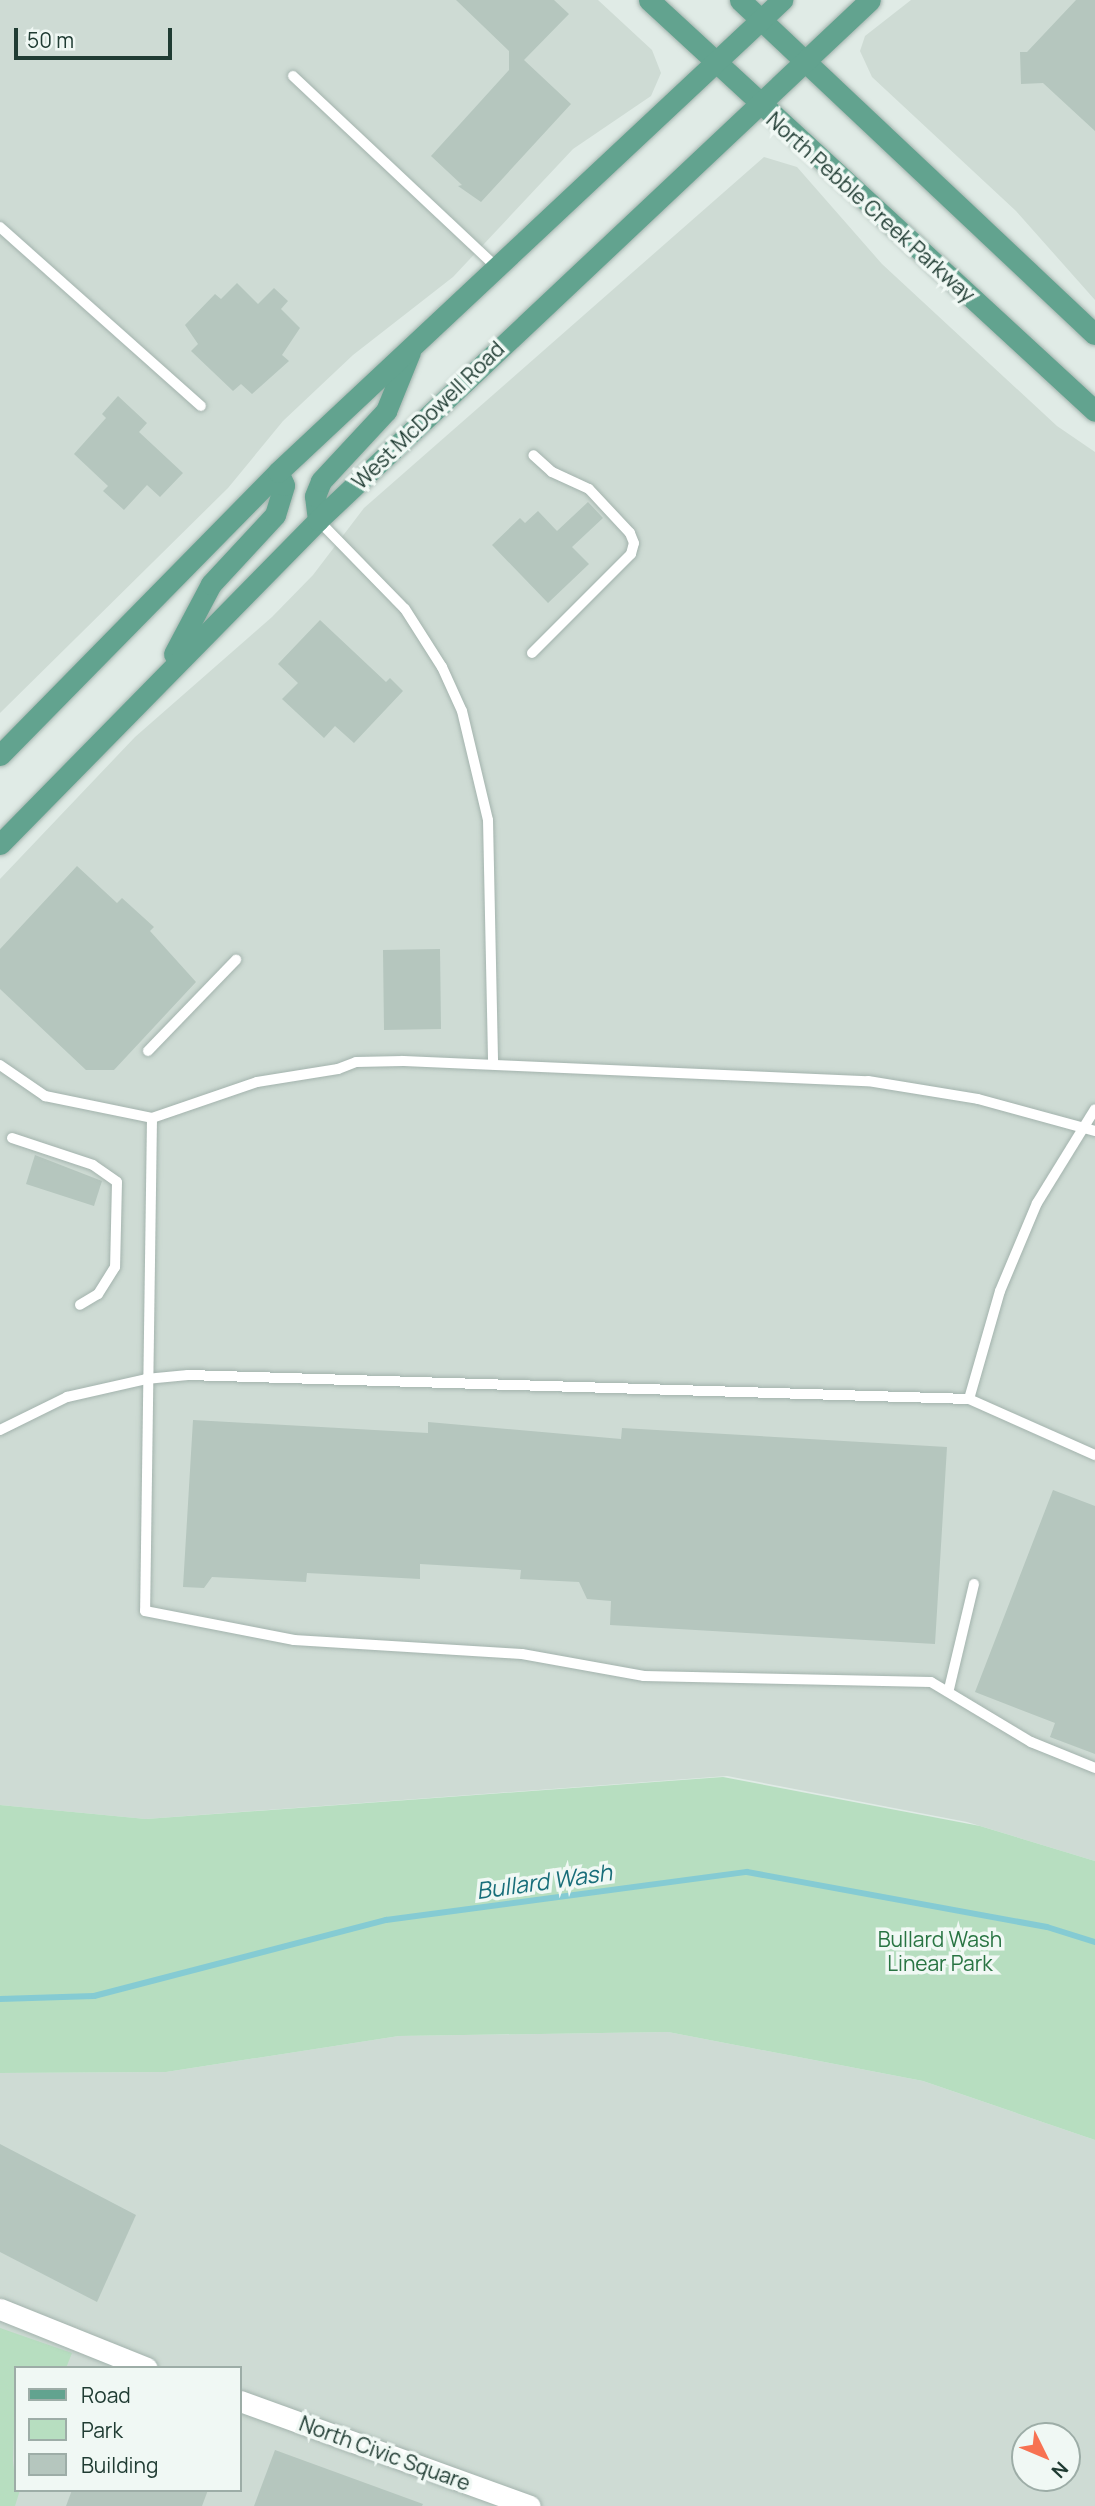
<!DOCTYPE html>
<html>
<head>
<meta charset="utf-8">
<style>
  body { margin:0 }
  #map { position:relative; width:1095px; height:2506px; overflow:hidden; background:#e0ebe6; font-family:Manrope,sans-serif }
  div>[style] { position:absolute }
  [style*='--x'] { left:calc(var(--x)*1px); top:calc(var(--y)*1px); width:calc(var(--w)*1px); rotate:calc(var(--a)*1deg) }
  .built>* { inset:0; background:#cedbd4 }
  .green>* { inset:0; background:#b7dec0 }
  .stream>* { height:6px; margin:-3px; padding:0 3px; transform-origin:3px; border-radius:3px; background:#85cbd3 }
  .building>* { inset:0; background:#b5c6be }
  .roads { filter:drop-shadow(0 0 2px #a3b3ad) drop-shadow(0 0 2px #a3b3ad) }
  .service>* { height:10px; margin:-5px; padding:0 5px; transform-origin:5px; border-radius:5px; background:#fff }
  .minor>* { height:21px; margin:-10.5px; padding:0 10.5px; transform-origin:10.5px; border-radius:10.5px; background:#fff }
  .primary>* { height:21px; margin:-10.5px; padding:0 10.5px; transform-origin:10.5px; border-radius:10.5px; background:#62a38f }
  span { translate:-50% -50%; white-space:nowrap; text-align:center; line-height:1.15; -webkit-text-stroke:7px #f0f8f4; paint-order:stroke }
  .street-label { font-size:21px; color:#203c33 }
  .park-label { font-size:21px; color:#287442 }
  .water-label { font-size:23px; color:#186e7a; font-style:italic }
  .legend { position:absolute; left:14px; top:2366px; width:228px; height:126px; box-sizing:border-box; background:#f0f8f4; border:2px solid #9dada7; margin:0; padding:9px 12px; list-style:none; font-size:21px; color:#203c33 }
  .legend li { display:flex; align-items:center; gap:14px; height:35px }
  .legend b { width:35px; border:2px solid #9dada7 }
  .north { position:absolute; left:1011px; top:2422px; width:70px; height:70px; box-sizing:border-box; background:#f0f8f4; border:2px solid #9dada7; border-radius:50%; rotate:133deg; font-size:19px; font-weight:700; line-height:28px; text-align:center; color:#203c33 }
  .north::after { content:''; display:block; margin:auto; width:24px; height:32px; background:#f77252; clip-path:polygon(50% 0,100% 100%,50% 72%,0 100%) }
  .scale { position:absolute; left:14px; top:28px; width:158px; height:32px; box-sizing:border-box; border:4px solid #203c33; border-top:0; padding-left:9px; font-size:21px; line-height:24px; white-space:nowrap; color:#203c33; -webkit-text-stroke:5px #f0f8f4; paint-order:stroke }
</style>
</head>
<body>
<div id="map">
  <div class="built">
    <i style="clip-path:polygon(0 0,598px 0,652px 50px,661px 73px,651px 96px,573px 149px,453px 277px,353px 355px,283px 421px,228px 488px,0 713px)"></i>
    <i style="clip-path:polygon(911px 0,1095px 0,1095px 300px,1016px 211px,872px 77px,860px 51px,865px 36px)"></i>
    <i style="clip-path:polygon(764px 157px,797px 167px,882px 264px,1057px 426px,1095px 452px,1095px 1861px,967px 1822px,727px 1776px,146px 1819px,0 1805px,0 879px,135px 737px,272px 617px,313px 575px,364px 508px)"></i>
    <i style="clip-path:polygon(evenodd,668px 2032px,923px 2081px,1095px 2140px,1095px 2506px,0 2506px,0 2073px,166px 2072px,399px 2036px,668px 2032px,16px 2368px,240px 2368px,240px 2490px,16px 2490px,16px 2368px,668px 2032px,1025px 2436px,1067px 2436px,1067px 2478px,1025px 2478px,1025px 2436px)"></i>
  </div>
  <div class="green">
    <i style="clip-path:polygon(723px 1777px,980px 1826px,1095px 1861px,1095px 2140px,923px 2081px,668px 2032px,399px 2036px,166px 2072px,0 2073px,0 1805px,146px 1819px)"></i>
    <i style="clip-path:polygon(0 2328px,72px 2353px,66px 2368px,16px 2368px,13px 2461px,16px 2490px,20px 2490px,15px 2506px,0 2506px)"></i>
  </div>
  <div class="stream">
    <i style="--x:0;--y:1999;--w:94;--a:-1.8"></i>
    <i style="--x:94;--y:1996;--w:302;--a:-14.6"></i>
    <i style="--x:386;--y:1920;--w:364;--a:-7.6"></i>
    <i style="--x:747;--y:1872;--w:305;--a:10.4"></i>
    <i style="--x:1047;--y:1927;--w:50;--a:17.4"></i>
  </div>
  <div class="building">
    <i style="clip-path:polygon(456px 0,554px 0,569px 14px,524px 60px,571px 104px,481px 202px,458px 186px,462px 185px,431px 156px,509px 70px,509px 51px)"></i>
    <i style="clip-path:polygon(1076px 0,1095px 0,1095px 131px,1043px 83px,1021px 84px,1020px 52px,1027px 52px)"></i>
    <i style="clip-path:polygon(237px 283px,258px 304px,274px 288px,288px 301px,281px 309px,300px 328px,282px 355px,289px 361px,252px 394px,241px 384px,233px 391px,191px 351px,198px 344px,185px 325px,215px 294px,221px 299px)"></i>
    <i style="clip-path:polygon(118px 396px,147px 423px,139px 432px,183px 473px,160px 497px,147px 485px,124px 510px,103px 491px,108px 486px,74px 454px,106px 418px,102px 414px)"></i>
    <i style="clip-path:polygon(588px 502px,603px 518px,572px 547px,589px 564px,548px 603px,492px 545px,520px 518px,525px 523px,538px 511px,557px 531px)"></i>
    <i style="clip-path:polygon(320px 620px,386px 682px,390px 678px,403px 691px,354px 743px,335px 726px,324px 738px,282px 699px,298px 683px,278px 664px)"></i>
    <i style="clip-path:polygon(77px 866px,117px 903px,122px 898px,154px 927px,150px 931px,196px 982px,114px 1070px,86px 1070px,0 989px,0 949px)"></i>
    <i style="clip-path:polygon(440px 949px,441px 1029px,384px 1030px,383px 950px)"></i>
    <i style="clip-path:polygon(35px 1155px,102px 1181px,94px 1206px,26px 1184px)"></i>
    <i style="clip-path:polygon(193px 1420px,428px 1433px,428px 1422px,621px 1439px,622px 1428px,947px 1447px,935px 1644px,610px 1625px,611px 1601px,587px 1599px,579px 1582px,520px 1579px,521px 1570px,420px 1564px,420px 1579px,307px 1573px,306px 1582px,212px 1577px,204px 1588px,183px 1587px)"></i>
    <i style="clip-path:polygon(1053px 1490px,1095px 1506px,1095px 1754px,1050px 1737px,1055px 1723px,975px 1692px)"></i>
    <i style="clip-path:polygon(0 2144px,136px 2215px,97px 2302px,0 2252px)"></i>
    <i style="clip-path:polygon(275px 2450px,423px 2504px,422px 2506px,254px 2506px)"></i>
    <i style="clip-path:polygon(72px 2490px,208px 2490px,202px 2506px,66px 2506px)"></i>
  </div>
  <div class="roads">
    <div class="service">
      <i style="--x:293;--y:76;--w:277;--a:43.2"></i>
      <i style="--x:0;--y:227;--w:269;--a:41.7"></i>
      <i style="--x:318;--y:520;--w:124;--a:45.7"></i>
      <i style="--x:405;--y:609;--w:69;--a:57.5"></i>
      <i style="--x:442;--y:667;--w:48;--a:65.6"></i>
      <i style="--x:462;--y:711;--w:112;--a:76.6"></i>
      <i style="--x:488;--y:820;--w:244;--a:88.8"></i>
      <i style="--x:532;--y:653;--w:140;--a:-45"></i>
      <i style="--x:631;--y:554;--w:11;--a:-75"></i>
      <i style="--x:634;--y:543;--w:11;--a:-112"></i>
      <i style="--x:630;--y:533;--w:60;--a:-133"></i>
      <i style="--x:589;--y:489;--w:41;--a:-155.3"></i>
      <i style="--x:552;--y:472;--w:25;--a:-138"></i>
      <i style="--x:148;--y:1051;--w:127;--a:-46"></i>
      <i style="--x:0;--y:1065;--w:55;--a:34.6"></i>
      <i style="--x:45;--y:1096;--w:109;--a:11.6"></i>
      <i style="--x:152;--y:1118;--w:111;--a:-18.9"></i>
      <i style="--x:257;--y:1082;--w:82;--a:-9.1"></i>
      <i style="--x:338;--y:1069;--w:19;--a:-21"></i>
      <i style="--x:356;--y:1062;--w:47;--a:-1.2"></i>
      <i style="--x:403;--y:1061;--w:465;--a:2.5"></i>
      <i style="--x:868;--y:1081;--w:111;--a:9.3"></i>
      <i style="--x:978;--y:1099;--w:121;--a:15.3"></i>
      <i style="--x:152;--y:1118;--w:493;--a:90.8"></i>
      <i style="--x:145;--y:1611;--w:152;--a:11"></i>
      <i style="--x:294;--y:1640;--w:228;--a:3.5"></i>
      <i style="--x:522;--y:1654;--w:124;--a:10.2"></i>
      <i style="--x:644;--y:1676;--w:287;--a:1.2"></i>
      <i style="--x:931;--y:1682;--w:117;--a:31"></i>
      <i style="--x:1031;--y:1742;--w:69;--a:22.1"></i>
      <i style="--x:12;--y:1138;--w:85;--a:18.4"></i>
      <i style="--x:93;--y:1165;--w:29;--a:35"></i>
      <i style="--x:117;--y:1182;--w:85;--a:91.3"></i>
      <i style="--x:115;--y:1267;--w:32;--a:122"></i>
      <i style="--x:98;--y:1294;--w:21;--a:149"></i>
      <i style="--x:969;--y:1399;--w:112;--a:-74"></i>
      <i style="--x:1000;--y:1291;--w:95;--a:-67.2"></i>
      <i style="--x:1037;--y:1203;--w:110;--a:-58.3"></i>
      <i style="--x:0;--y:1430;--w:75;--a:-26.2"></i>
      <i style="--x:67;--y:1397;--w:81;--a:-12.8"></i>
      <i style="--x:146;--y:1379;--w:42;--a:-5.4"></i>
      <i style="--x:188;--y:1375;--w:781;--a:1.76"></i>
      <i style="--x:969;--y:1399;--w:138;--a:24"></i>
      <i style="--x:949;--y:1689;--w:108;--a:-76.6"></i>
    </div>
    <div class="minor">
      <i style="--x:0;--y:2309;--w:158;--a:21.9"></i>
      <i style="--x:240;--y:2401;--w:308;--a:19.9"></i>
    </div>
    <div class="primary">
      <i style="--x:649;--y:0;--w:606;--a:42.66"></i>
      <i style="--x:740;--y:0;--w:487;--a:43.3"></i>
      <i style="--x:318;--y:520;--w:24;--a:-97"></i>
      <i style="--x:315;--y:496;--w:16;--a:-68"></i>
      <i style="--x:321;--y:481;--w:96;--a:-47.1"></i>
      <i style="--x:386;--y:411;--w:64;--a:-67.9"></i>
      <i style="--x:174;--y:654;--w:79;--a:-62.1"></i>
      <i style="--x:211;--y:584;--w:94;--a:-47.2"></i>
      <i style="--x:275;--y:515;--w:31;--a:-73"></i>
      <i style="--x:284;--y:485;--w:14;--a:-115"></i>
      <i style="--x:0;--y:755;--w:397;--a:-45.5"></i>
      <i style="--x:278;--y:472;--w:691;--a:-43.12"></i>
      <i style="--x:0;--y:844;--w:454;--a:-45.5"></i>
      <i style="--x:318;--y:520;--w:758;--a:-43.29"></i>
    </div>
  </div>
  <div class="street-label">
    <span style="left:871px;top:207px;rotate:42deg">North Pebble Creek Parkway</span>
    <span style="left:428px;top:415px;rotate:-44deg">West McDowell Road</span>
    <span style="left:385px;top:2453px;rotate:20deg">North Civic Square</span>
  </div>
  <div class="park-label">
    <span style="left:940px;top:1951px">Bullard Wash<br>Linear Park</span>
  </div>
  <div class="water-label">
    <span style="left:544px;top:1881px;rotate:-8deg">Bullard Wash</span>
  </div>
  <ul class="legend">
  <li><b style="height:9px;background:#62a38f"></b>Road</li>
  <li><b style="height:19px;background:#b7dec0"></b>Park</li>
  <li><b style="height:19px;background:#b5c6be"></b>Building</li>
  </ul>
  <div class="north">N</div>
  <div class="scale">50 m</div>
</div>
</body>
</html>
